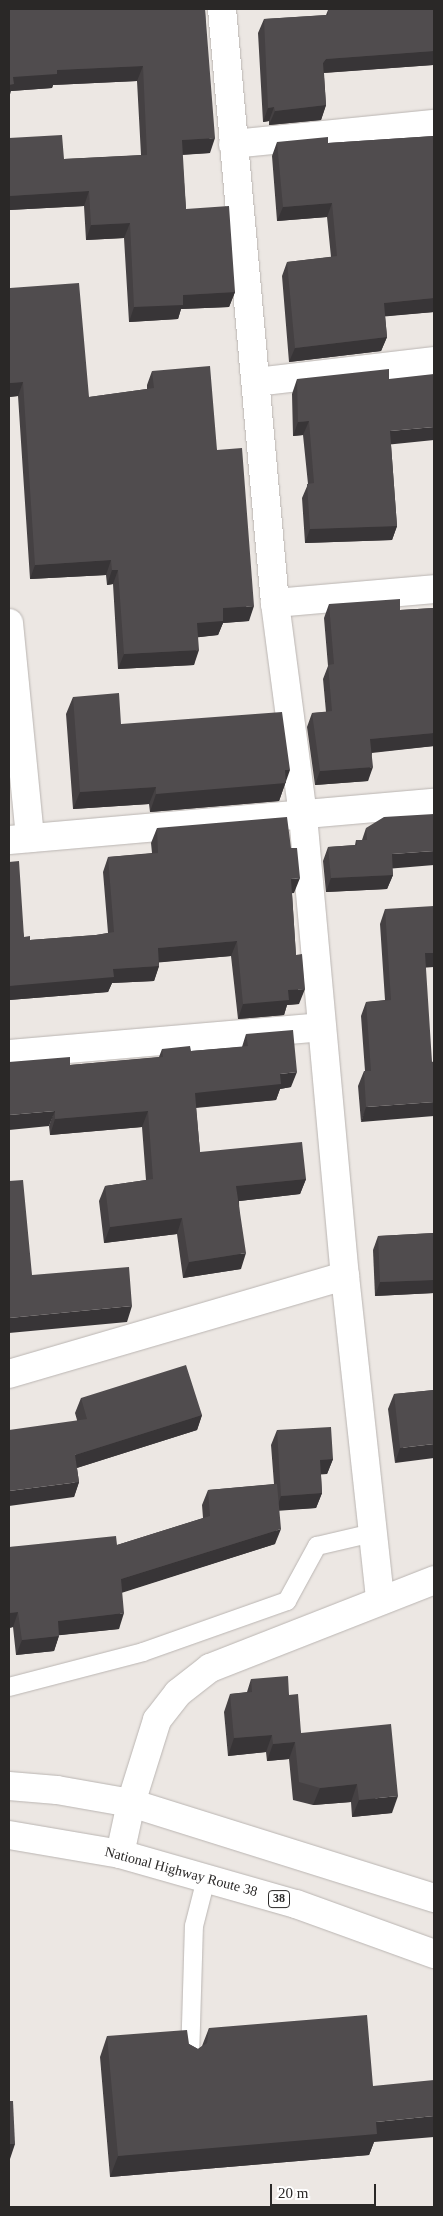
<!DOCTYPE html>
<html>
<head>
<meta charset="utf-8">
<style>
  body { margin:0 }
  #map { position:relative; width:443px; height:2216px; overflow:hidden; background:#ece7e3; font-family:"Times New Roman",serif }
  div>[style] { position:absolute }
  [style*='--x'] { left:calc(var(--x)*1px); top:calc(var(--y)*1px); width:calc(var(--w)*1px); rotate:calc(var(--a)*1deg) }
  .roads { filter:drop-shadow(0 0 1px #bab5b2) drop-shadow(0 0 1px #bab5b2) }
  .service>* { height:18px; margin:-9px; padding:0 9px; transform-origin:9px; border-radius:9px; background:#fff }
  .minor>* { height:28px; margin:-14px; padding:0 14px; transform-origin:14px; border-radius:14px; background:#fff }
  .trunk>* { height:28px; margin:-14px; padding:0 14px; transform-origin:14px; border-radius:14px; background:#fff }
  .wall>* { inset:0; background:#454143 }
  .shaded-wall>* { inset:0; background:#383537 }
  .building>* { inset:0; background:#504c4e }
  span { translate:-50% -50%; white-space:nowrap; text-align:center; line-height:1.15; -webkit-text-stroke:5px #fff; paint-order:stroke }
  .shield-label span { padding:1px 4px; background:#fff; border:1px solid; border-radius:4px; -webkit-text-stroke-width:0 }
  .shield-label { font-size:12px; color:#2a2827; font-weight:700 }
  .street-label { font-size:14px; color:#2a2827 }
  .frame { position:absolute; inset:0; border:10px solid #2a2827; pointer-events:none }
  .scale { position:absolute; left:270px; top:2184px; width:106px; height:22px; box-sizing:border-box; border:2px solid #2a2827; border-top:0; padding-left:6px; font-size:15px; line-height:18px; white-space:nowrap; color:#2a2827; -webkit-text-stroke:4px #fff; paint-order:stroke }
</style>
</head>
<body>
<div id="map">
  <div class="roads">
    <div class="service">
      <i style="--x:9;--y:1687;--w:138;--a:-14.6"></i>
      <i style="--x:143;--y:1652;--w:153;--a:-19.5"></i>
      <i style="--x:287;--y:1601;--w:63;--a:-61.4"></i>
      <i style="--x:317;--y:1546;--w:57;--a:-13.1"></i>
      <i style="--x:190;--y:2059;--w:133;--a:-88.3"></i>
      <i style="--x:194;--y:1926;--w:49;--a:-75.7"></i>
    </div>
    <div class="minor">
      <i style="--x:222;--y:9;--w:596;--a:84.9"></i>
      <i style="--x:275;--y:603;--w:215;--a:82.5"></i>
      <i style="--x:303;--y:816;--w:462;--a:84.8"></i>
      <i style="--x:345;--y:1276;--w:326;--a:83.8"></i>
      <i style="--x:233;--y:144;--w:202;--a:-5.7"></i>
      <i style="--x:256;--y:382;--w:179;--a:-6.7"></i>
      <i style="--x:275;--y:603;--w:160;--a:-5"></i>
      <i style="--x:9;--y:623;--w:216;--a:84.4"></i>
      <i style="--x:9;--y:840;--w:427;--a:-5"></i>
      <i style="--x:9;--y:1054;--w:313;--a:-4.9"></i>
      <i style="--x:9;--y:1374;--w:350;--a:-16.3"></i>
      <i style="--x:120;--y:1854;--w:52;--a:-77.8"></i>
      <i style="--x:131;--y:1803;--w:87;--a:-72.6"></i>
      <i style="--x:157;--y:1720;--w:34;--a:-52"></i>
      <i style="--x:178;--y:1693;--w:41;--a:-38"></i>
      <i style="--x:210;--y:1668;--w:241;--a:-21.4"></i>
    </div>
    <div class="trunk">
      <i style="--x:9;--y:1786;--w:48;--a:4.8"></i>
      <i style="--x:57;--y:1790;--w:75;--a:10"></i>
      <i style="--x:131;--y:1803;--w:318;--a:17.4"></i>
      <i style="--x:9;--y:1835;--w:113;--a:9.7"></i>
      <i style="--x:120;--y:1854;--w:183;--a:15.9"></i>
      <i style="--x:296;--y:1904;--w:147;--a:19.9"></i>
    </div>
  </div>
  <div class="wall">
    <i style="clip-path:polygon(9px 9px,205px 9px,210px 153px,182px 155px,186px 209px,235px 292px,229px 307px,181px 309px,178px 319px,129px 322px,124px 238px,86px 240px,84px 206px,9px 210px,9px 138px,64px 159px,141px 155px,137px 81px,53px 85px,52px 88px,11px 91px)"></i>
    <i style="clip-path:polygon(434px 9px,434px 81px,433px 65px,324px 73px,326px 105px,321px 120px,269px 125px,269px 121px,263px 122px,258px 33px,264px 19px,326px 15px,328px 10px)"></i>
    <i style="clip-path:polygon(434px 136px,434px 312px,385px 316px,387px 337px,381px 351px,289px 362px,282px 276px,287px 262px,331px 257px,327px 217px,277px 221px,272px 156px,277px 142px,328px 143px)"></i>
    <i style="clip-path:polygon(10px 288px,89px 397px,147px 389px,147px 385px,152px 371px,217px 450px,249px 621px,223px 623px,218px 635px,198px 637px,194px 665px,118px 669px,113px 584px,107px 585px,106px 575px,30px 579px,18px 396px,9px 397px,9px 291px)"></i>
    <i style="clip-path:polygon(297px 379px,389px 379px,391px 445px,397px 526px,392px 540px,305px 543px,302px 498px,308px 484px,303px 435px,293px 436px,292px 394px)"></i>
    <i style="clip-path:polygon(329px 604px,400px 610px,434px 608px,434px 746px,372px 753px,368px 781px,315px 785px,307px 727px,312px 713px,326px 712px,323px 679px,328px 666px,324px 618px)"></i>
    <i style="clip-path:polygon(73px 697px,121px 724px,286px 781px,279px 801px,150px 812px,149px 804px,73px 809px,66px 714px)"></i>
    <i style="clip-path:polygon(157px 828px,294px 893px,292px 893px,299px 1004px,287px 1005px,284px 1015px,238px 1019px,231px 956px,159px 962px,159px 966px,154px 981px,112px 983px,108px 992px,9px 1000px,9px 862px,24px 937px,30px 940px,96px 935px,108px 933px,103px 872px,108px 857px,152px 853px,151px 843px)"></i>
    <i style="clip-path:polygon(366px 828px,392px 868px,393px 875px,387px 889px,326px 892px,323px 861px,328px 847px,355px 845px,356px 840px,362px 840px)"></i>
    <i style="clip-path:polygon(385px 909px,434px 967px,426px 967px,361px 1122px,358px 1086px,364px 1071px,365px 1071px,361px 1016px,366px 1002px,385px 1000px,380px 924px)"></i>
    <i style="clip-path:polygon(246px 1034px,291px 1087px,280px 1089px,276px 1100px,196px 1108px,200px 1152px,306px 1179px,300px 1194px,239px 1201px,241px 1269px,183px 1278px,177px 1234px,104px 1243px,99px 1201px,105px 1186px,146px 1180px,142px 1127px,50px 1135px,49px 1126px,70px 1065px,159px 1057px,162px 1049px,191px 1051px,242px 1047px)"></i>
    <i style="clip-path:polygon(434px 1233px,434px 1293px,375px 1296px,373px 1250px,378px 1236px)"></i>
    <i style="clip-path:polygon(434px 1390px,395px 1463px,388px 1409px,394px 1394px)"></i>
    <i style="clip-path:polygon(81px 1398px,202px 1415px,197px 1430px,77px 1468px,79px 1482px,74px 1497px,77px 1420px,75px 1413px)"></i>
    <i style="clip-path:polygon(277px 1430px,333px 1459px,327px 1474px,321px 1474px,322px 1493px,316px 1508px,279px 1510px,275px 1544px,122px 1592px,119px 1629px,59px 1635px,54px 1651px,16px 1655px,13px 1627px,9px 1628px,9px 1547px,117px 1545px,203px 1518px,202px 1505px,208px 1490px,274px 1484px,271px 1445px)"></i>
    <i style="clip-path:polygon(251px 1679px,289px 1695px,301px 1733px,392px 1813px,352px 1817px,351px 1802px,313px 1805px,293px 1800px,289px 1759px,267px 1761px,266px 1752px,228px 1756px,224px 1712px,230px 1694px,247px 1692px)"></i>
    <i style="clip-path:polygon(209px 2028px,374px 2142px,369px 2155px,110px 2177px,100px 2057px,107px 2036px,189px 2044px,198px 2049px,202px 2046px)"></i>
  </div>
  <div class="shaded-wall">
    <i style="clip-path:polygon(434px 51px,434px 63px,433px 65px,321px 73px,323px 63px,326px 59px)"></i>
    <i style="clip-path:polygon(143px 66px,137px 81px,53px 85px,52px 88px,11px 91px,9px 98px,9px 85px,13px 77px,57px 70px)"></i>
    <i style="clip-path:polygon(326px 105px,321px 120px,269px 125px,275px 111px)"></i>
    <i style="clip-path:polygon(274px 107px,269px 121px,263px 122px,268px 108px)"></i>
    <i style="clip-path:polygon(215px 138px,210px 153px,176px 155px,182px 140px)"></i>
    <i style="clip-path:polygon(89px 191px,84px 206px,9px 210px,9px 196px)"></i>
    <i style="clip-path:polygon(332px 203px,327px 217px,277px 221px,283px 207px)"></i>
    <i style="clip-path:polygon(130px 223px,124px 238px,86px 240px,91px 225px)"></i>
    <i style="clip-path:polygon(235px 292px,229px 307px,181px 309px,178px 319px,129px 322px,134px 307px,183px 295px)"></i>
    <i style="clip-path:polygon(434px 298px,434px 312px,379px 317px,384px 303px)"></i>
    <i style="clip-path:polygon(387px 337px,381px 351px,289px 362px,295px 348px)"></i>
    <i style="clip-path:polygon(23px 382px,18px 396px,9px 397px,9px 386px,10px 383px)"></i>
    <i style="clip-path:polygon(309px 421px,303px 435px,293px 436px,298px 422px)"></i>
    <i style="clip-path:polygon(434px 427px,434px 440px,385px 445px,390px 431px)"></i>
    <i style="clip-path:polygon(397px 526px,392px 540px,305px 543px,310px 529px)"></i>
    <i style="clip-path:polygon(111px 560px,106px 575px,30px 579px,35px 565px)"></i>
    <i style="clip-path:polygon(112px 570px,118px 570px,113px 584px,107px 585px)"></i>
    <i style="clip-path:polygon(254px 606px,249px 621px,223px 623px,218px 635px,192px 638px,197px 623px,223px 608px)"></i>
    <i style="clip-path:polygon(199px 650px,194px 665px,118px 669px,124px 654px)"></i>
    <i style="clip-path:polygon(434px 733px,434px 746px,365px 753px,370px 739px)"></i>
    <i style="clip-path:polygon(373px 767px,368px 781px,315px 785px,320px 771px)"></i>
    <i style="clip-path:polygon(285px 770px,290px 770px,279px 801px,150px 812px,156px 794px)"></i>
    <i style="clip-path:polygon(156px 787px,149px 804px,73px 809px,80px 792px)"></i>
    <i style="clip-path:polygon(434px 851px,434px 865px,386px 869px,392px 854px)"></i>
    <i style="clip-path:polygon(393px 875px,387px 889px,326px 892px,331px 878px)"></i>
    <i style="clip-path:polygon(300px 878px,294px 893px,285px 894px,291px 879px)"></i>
    <i style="clip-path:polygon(237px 941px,231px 956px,153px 963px,158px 948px)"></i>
    <i style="clip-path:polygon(425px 953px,434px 953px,434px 967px,420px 968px)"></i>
    <i style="clip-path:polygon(159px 966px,154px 981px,112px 983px,108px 992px,9px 1000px,9px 986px,113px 969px)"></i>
    <i style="clip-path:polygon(305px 989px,299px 1004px,287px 1005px,284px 1015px,238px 1019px,243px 1004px,288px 990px)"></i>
    <i style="clip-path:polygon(297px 1072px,291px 1087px,280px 1089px,276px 1100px,189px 1108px,195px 1093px,280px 1074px)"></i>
    <i style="clip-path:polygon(434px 1102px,434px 1116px,361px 1122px,366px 1107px)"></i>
    <i style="clip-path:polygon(55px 1111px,49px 1126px,9px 1130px,9px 1115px)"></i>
    <i style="clip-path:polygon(148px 1111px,142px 1127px,50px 1135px,55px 1119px)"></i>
    <i style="clip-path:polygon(306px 1179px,300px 1194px,231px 1202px,236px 1186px)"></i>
    <i style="clip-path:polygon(182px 1218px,177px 1234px,104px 1243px,110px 1227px)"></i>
    <i style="clip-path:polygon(246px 1253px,241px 1269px,183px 1278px,189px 1262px)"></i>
    <i style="clip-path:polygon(434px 1280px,434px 1293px,375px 1296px,380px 1282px)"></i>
    <i style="clip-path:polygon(132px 1306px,127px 1322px,9px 1333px,9px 1318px)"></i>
    <i style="clip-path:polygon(202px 1415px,197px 1430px,70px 1470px,75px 1455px)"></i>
    <i style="clip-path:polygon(434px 1444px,434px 1458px,395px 1463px,400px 1448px)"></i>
    <i style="clip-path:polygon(333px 1459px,327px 1474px,314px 1475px,320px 1460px)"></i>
    <i style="clip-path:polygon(79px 1482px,74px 1497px,9px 1506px,9px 1491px)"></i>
    <i style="clip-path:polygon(322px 1493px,316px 1508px,276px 1511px,281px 1496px)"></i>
    <i style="clip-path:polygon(281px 1529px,275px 1544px,115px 1595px,121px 1579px)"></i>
    <i style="clip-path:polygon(18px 1612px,13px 1627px,9px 1628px,9px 1613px)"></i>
    <i style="clip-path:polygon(124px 1613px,119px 1629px,52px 1636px,58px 1621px)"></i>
    <i style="clip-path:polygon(59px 1636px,54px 1651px,16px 1655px,22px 1640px)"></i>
    <i style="clip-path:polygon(272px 1735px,266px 1752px,228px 1756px,234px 1738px)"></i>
    <i style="clip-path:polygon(295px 1742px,289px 1759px,267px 1761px,273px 1744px)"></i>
    <i style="clip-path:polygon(357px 1784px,351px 1802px,313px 1805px,320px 1788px)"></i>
    <i style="clip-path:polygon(398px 1796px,392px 1813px,352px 1817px,359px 1800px)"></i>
    <i style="clip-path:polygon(434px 2116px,434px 2137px,374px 2142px,369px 2155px,110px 2177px,118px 2156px,376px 2122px)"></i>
    <i style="clip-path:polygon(9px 2144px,15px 2144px,10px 2159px,9px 2159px)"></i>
  </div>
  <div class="building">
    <i style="clip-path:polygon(9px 9px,205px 9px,215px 138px,182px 140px,186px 209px,229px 206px,235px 292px,183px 295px,183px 305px,134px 307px,130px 223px,91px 225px,89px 191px,9px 196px,9px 138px,62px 135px,64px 159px,147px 155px,143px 66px,57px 70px,57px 74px,13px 77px,14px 84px,9px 85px)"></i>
    <i style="clip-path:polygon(345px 9px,434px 9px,434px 51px,326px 59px,323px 63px,326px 105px,275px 111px,274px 107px,268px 108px,264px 19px,328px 15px,328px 10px)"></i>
    <i style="clip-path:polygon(434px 136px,434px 298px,384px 303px,387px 337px,295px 348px,287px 262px,337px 256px,332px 203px,283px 207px,277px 142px,328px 137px,328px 143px)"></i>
    <i style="clip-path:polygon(79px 283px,89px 397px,154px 388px,152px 371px,210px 366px,217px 450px,242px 448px,254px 606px,223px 608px,223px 621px,197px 623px,199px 650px,124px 654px,118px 570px,112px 570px,111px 560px,35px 565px,23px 382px,10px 383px,9px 362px,9px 297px,10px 297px,10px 288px)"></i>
    <i style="clip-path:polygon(389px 369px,389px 379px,434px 374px,434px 427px,390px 431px,397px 526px,310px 529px,307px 484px,314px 483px,309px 421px,298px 422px,297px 379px)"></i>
    <i style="clip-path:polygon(400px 599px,400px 610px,434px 608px,434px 733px,370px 739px,373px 767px,320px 771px,312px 713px,332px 711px,328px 665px,334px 664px,329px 604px)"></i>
    <i style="clip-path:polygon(119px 693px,121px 724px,282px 712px,290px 770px,285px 770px,286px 783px,156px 794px,156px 787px,80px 792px,73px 697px)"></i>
    <i style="clip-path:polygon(434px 814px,434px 851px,392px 854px,393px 875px,331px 878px,328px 847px,357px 845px,356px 840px,367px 840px,366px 828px,384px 817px)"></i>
    <i style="clip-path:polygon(287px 817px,291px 848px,297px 848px,300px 878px,291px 879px,296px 955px,302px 954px,305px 989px,288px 990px,289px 1000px,243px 1004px,237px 941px,158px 948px,159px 966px,113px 969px,114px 977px,9px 986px,9px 862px,19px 861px,24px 937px,30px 936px,30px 940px,96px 935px,114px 932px,108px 857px,158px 853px,157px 828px)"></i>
    <i style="clip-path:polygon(434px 906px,434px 953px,425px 953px,432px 1062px,434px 1061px,434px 1102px,366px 1107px,364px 1071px,371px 1071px,366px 1002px,391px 1000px,385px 909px)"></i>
    <i style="clip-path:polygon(293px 1030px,297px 1072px,280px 1074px,281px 1084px,195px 1093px,200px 1152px,302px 1142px,306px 1179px,236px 1186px,246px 1253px,189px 1262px,182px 1218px,110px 1227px,105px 1186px,153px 1179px,148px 1111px,55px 1119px,55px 1111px,9px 1115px,9px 1062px,70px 1057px,70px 1065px,163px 1057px,162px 1049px,190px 1046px,191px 1051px,248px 1046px,246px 1034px)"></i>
    <i style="clip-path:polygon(23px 1180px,32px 1275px,129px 1267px,132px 1306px,9px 1318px,9px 1181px)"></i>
    <i style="clip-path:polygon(434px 1233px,434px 1280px,380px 1282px,378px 1236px)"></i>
    <i style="clip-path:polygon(186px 1365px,202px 1415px,75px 1455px,79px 1482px,9px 1491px,9px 1430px,87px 1419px,81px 1398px)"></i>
    <i style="clip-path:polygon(434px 1390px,434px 1444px,400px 1448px,394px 1394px)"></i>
    <i style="clip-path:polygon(331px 1427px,333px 1459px,320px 1460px,322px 1493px,281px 1496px,277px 1430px)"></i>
    <i style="clip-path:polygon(277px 1484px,281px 1529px,121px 1579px,124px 1613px,58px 1621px,59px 1636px,22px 1640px,18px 1612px,9px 1613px,9px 1547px,116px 1536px,117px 1545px,210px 1516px,208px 1490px)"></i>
    <i style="clip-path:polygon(288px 1676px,289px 1695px,298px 1694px,301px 1733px,391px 1724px,398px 1796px,359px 1800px,357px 1784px,320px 1788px,299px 1782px,295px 1742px,273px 1744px,272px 1735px,234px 1738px,230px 1694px,252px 1692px,251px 1679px)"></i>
    <i style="clip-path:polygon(367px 2015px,373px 2086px,434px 2080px,434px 2116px,376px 2122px,377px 2134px,118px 2156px,107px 2036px,187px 2030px,189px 2044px,198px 2049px,207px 2043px,209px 2028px)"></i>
    <i style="clip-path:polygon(9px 2101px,13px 2101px,15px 2144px,9px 2144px)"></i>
  </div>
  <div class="shield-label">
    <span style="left:279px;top:1899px">38</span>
  </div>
  <div class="street-label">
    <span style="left:181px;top:1872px;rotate:15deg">National Highway Route 38</span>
  </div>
  <div class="frame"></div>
  <div class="scale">20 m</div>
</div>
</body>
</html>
